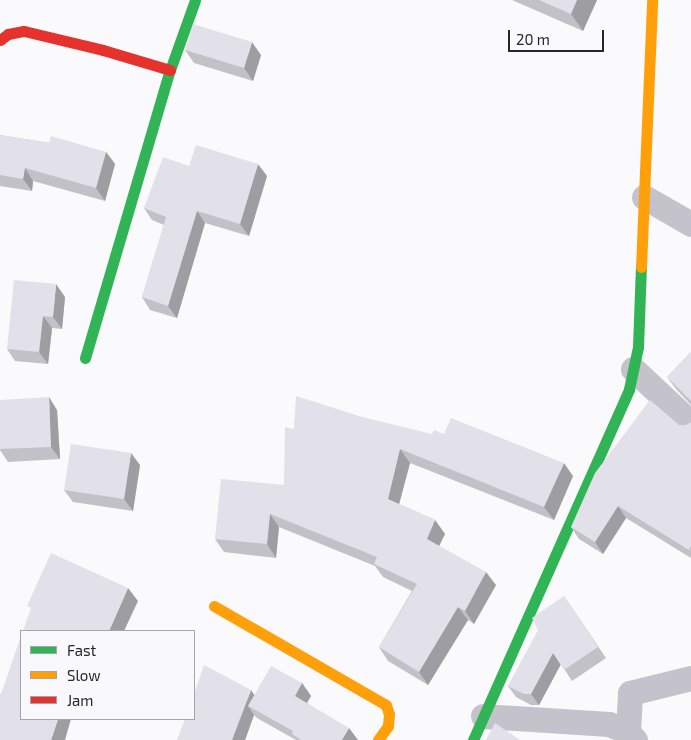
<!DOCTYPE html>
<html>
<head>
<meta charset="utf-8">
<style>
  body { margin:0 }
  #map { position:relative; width:691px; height:740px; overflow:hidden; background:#faf9fc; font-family:"Exo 2",sans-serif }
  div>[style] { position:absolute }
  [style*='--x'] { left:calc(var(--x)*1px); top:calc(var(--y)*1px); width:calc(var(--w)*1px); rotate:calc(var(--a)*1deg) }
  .street>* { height:25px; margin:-12.5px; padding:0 12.5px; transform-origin:12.5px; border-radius:12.5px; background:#c4c2ca }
  .fast>* { height:11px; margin:-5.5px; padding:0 5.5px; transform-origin:5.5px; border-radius:5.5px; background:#30b455 }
  .slow>* { height:11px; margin:-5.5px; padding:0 5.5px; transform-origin:5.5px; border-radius:5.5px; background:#ff9f0a }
  .jam>* { height:11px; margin:-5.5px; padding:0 5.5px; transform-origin:5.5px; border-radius:5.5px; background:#e5322d }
  .wall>* { inset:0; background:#c2c1c8 }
  .shaded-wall>* { inset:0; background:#9e9da2 }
  .building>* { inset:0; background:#e2e0e8 }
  span { translate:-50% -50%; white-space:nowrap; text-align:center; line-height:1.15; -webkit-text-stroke:4px #f9f8fd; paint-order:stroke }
  .legend { position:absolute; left:20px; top:630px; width:175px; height:90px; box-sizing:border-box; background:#f9f8fd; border:1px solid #a5a4a9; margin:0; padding:6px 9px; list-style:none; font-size:15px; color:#27272b }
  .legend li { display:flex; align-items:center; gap:10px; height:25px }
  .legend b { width:25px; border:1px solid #a5a4a9 }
  .scale { position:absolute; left:508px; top:30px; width:96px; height:22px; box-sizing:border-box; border:2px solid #27272b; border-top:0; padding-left:6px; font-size:15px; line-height:18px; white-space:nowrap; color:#27272b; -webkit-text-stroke:4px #f9f8fd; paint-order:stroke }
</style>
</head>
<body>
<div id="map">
  <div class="street">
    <i style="--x:644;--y:197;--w:54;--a:29.9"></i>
    <i style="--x:633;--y:369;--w:79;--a:43"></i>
    <i style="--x:483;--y:716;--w:126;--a:3.6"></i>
    <i style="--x:609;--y:724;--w:21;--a:23"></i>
    <i style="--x:628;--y:732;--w:11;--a:49"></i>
    <i style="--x:628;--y:732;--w:39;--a:-87"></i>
    <i style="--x:630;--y:693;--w:63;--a:-13.8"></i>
  </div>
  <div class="fast">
    <i style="--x:85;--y:358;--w:300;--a:-73.6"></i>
    <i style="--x:170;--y:70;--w:74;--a:-70.3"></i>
    <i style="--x:473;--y:740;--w:384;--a:-66"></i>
    <i style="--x:629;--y:389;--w:43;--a:-77.9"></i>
    <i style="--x:638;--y:347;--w:80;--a:-87.9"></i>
  </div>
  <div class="slow">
    <i style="--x:641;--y:267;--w:267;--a:-87.6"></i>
    <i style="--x:214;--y:606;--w:198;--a:29.9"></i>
    <i style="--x:386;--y:705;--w:9;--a:72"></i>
    <i style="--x:389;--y:714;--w:12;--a:95"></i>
    <i style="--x:388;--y:726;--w:17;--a:126"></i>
  </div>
  <div class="jam">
    <i style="--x:0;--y:40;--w:10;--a:-37"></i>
    <i style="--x:8;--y:34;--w:16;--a:-11"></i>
    <i style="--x:24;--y:31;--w:81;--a:13.5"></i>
    <i style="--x:103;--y:50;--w:70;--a:16.6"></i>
  </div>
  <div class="wall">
    <i style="clip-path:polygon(512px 0,597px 0,583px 31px)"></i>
    <i style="clip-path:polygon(185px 50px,261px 55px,253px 81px,194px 63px)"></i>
    <i style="clip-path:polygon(0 135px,106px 152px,115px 164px,105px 201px,33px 181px,32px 191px,0 186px)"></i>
    <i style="clip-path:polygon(189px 166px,267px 176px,249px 236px,205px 223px,177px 318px,150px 310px,142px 297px,164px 225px,152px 220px,144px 208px)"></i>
    <i style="clip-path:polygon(65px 297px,62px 329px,52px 328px,48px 364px,15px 361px,7px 349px)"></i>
    <i style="clip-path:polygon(691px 352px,691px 405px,676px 389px,667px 377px)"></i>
    <i style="clip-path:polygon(0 400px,57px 410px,60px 459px,8px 462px,0 450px)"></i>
    <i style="clip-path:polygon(362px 417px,573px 476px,554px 520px,410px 463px,399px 504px,435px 520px,445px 534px,439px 546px,496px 585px,474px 624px,468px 620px,428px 685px,388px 661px,379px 647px,412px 591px,383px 577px,375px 566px,279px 527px,276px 558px,224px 552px,215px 539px,284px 485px,294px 429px)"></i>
    <i style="clip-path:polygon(691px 422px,691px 558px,626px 518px,603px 554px,579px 539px,571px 527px,686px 425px)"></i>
    <i style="clip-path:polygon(140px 465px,133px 511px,73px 502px,64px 490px)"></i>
    <i style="clip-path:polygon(564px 596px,606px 658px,572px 681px,561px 664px,539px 705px,531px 705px,516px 697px,508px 686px)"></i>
    <i style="clip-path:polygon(302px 683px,311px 696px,307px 703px,358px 740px,296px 740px,257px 718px,254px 715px,245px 740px,177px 740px,254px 695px)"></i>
  </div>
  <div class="shaded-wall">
    <i style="clip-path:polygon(577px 0,597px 0,583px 31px,571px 14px)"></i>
    <i style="clip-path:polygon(252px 42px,261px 55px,253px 81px,244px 68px)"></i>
    <i style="clip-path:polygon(106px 152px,115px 164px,105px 201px,96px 188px)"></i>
    <i style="clip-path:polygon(258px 164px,267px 176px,249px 236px,240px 224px)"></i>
    <i style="clip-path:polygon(25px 168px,33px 181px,32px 191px,23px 179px)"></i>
    <i style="clip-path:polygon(197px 211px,205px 223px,177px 318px,168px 306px)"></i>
    <i style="clip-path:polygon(56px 284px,65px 297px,62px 329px,53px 317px)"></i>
    <i style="clip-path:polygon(43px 316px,52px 328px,48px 364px,39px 352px)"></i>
    <i style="clip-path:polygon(49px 397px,57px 410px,60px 459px,51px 447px)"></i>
    <i style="clip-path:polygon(400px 449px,410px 463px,397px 512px,388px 499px)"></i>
    <i style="clip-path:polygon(131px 453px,140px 465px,133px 511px,124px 499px)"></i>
    <i style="clip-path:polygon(564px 463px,573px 476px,554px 520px,544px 507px)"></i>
    <i style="clip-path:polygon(618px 506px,626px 518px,603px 554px,595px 542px)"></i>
    <i style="clip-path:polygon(270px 514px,279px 527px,276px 558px,267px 544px)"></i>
    <i style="clip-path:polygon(435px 520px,445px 534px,436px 552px,427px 539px)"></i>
    <i style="clip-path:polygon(486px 572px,496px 585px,474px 624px,465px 611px)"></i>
    <i style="clip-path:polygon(128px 588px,138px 601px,124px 631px,109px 631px)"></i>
    <i style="clip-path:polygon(458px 607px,468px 620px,428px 685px,419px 672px)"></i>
    <i style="clip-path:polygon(553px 653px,561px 664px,539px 705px,531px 694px)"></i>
    <i style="clip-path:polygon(302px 683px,311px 696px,304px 708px,295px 696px)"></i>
    <i style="clip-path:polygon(251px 690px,259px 702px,248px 706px,254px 715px,245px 740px,232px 740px)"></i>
    <i style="clip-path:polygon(58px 719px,71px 719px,65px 740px,51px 740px)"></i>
    <i style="clip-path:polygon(349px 728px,358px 740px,342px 740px)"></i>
  </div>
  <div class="building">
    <i style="clip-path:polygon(539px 0,577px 0,571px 14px)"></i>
    <i style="clip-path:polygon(193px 24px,252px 42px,244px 68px,185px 50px)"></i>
    <i style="clip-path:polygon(0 135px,49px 143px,51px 136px,106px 152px,96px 188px,25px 168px,23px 179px,0 175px)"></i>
    <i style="clip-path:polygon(196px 145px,258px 164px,240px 224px,197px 211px,168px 306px,142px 297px,166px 217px,144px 208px,163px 157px,189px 166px)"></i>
    <i style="clip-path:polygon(14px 280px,56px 284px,53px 317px,43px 316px,39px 352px,7px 349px)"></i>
    <i style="clip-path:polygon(691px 352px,691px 401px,667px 377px)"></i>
    <i style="clip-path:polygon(296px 396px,362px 417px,432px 434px,434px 430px,444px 434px,451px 418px,564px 463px,544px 507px,400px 449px,388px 499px,435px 520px,427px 539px,486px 572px,465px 611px,458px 607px,419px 672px,379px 647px,417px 584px,374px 564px,377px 557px,270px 514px,267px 544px,215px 539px,221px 479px,284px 485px,285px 427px,294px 429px)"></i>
    <i style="clip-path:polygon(49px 397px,51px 447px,0 449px,0 400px)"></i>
    <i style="clip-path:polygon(650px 400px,679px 425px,686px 425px,691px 422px,691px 546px,689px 550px,618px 506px,595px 542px,571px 527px,595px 473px)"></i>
    <i style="clip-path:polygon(71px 444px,131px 453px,124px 499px,64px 490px)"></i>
    <i style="clip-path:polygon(51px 553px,128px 588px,109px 631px,23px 631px,31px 608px,27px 606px)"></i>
    <i style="clip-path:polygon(564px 596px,598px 647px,564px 670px,553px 653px,531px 694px,524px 694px,508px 686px,538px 630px,532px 618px)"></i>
    <i style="clip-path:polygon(21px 636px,21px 719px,58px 719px,51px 740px,0 740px,0 694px,1px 694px)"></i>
    <i style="clip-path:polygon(204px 665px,251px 690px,232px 740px,177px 740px,185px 719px,194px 719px,194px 694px)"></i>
    <i style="clip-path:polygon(271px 666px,302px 683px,295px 696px,349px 728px,342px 740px,301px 740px,292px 734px,293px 731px,248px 706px)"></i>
    <i style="clip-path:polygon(495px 723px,520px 740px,486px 740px)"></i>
  </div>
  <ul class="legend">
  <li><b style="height:6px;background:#30b455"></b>Fast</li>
  <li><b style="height:6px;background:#ff9f0a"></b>Slow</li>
  <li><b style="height:6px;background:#e5322d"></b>Jam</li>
  </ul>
  <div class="scale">20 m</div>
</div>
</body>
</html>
